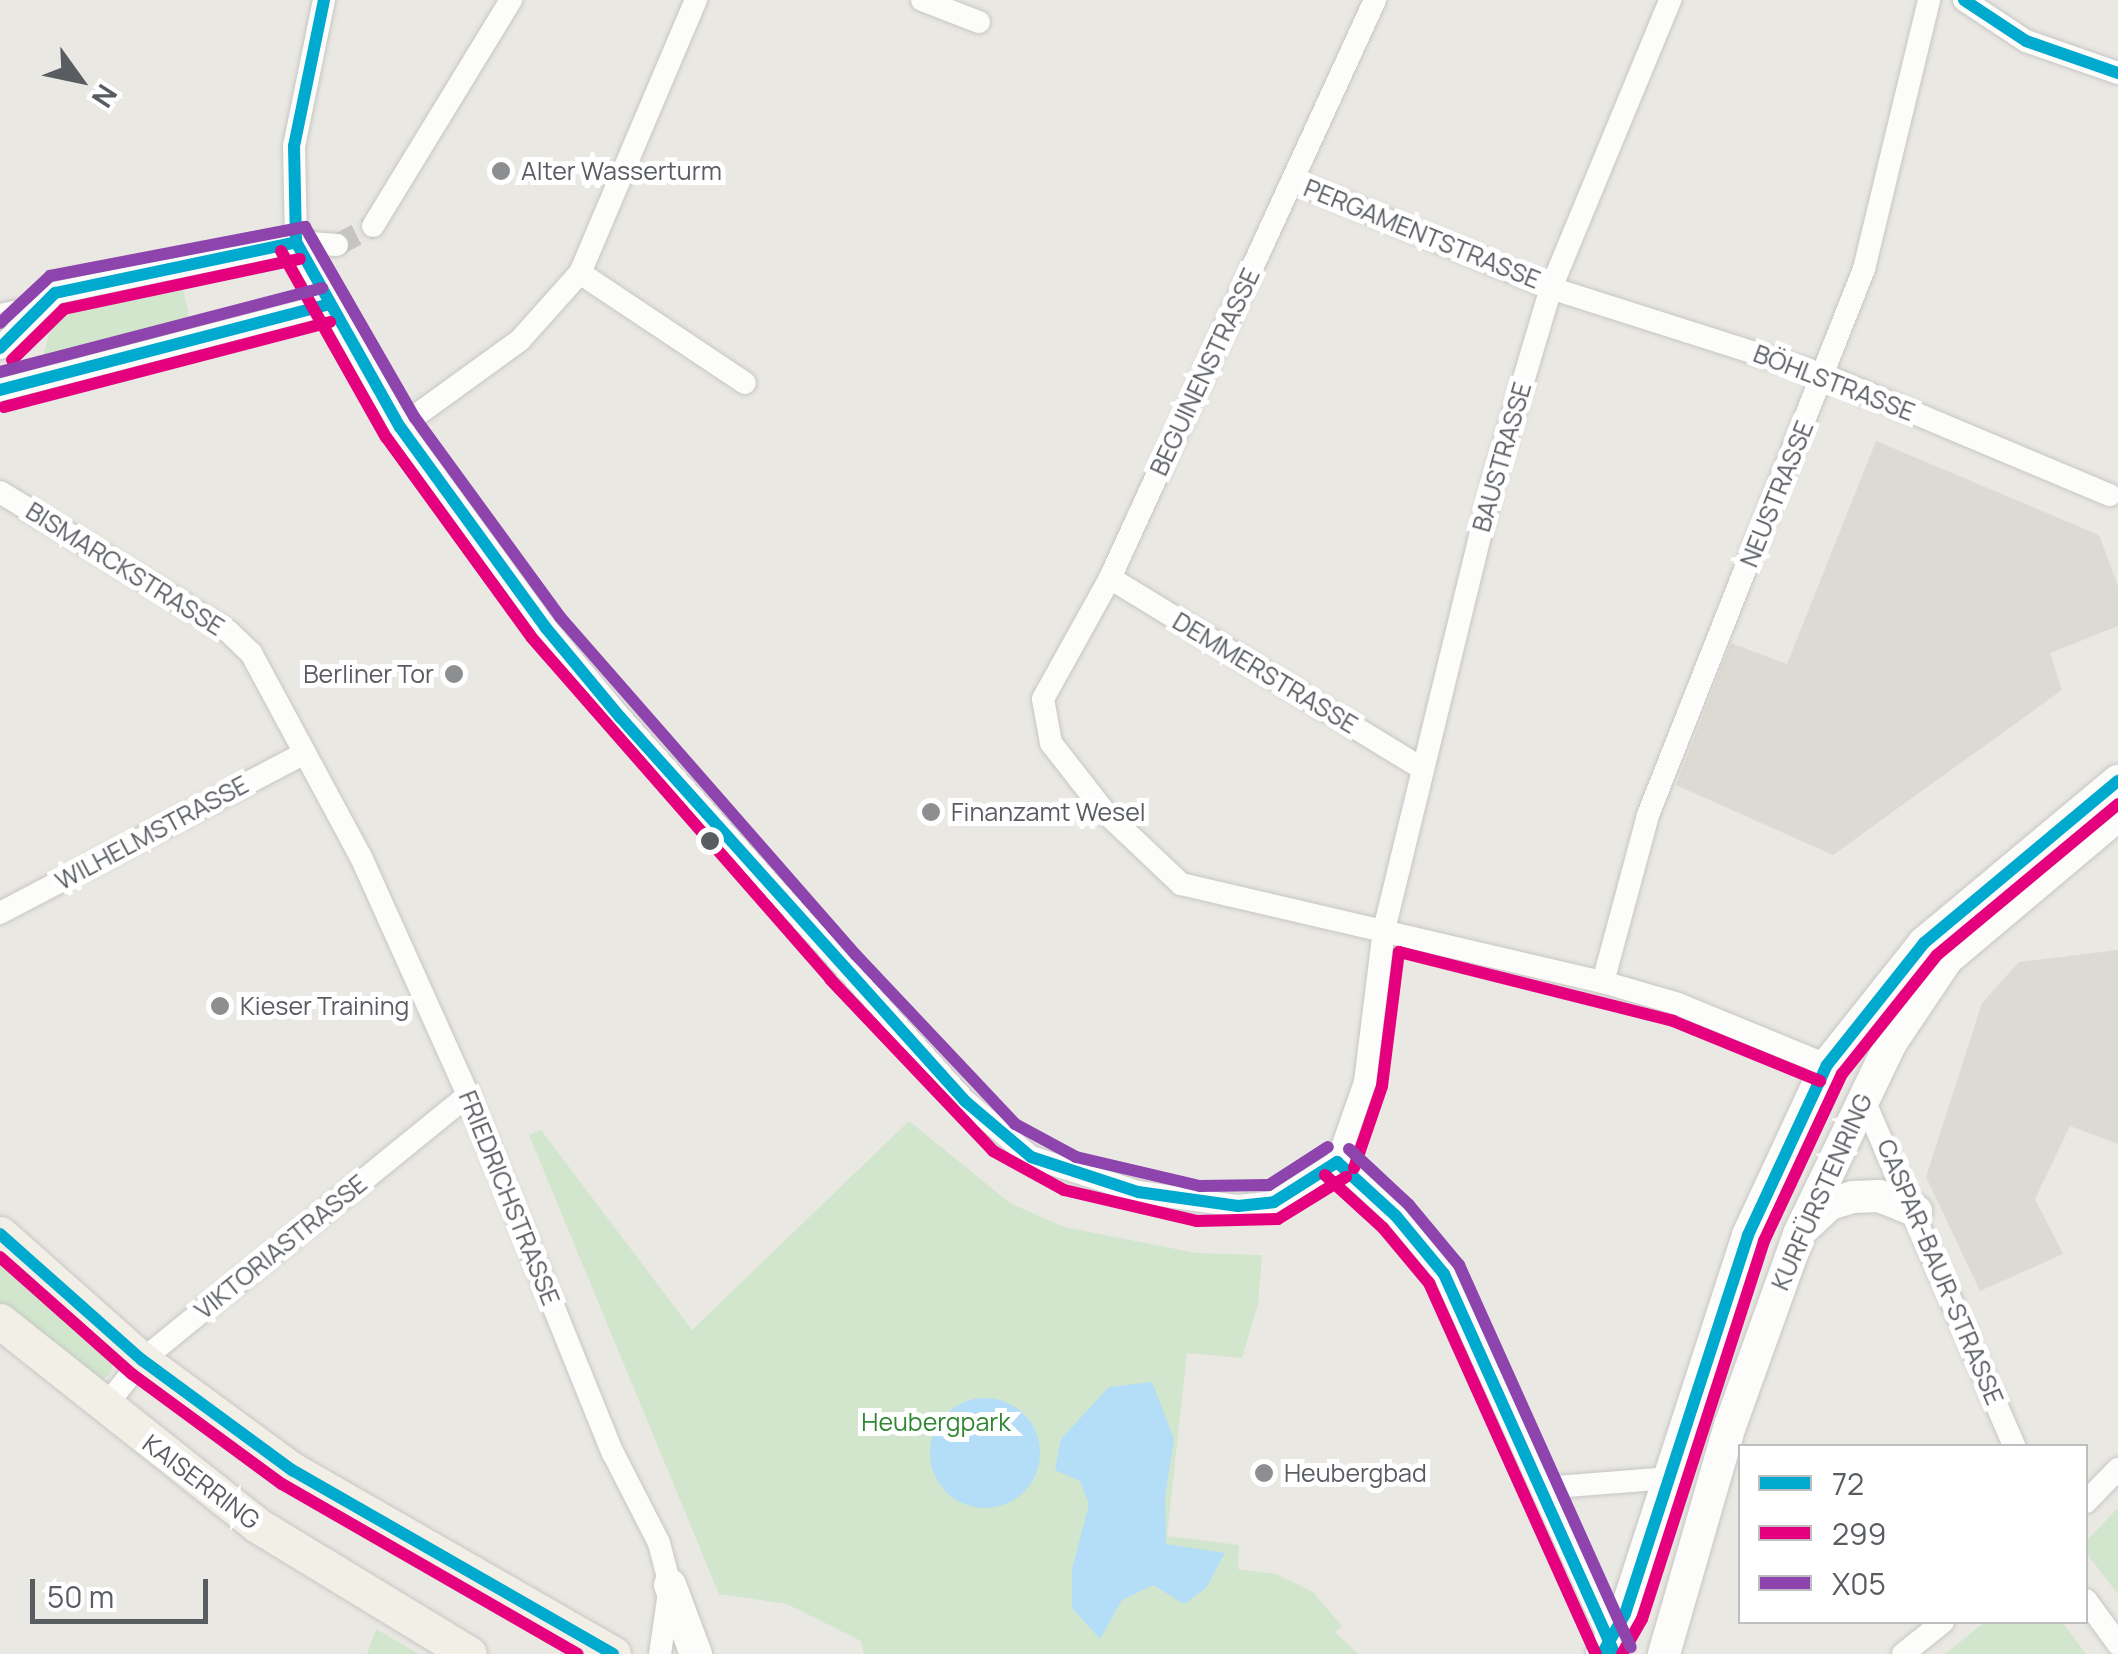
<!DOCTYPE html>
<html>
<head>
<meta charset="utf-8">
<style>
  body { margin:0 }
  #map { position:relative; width:2118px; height:1654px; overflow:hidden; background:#eae8e3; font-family:Manrope,sans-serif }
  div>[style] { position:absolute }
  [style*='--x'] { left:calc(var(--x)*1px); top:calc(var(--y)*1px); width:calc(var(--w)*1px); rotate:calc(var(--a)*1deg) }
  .education>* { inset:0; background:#dddad3 }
  .green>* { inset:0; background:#d1e6cd }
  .water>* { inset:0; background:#b4def7 }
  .round { border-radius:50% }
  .minor-tunnel>* { height:22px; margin-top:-11px; transform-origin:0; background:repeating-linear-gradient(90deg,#c6c5c3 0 22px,transparent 0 33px) }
  .roads { filter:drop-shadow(0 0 2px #c6c6c5) drop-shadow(0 0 2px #c6c6c5) }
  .minor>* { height:22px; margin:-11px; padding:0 11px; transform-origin:11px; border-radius:11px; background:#fcfcfb }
  .secondary>* { height:32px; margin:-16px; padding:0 16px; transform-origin:16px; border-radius:16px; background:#fcfcfb }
  .primary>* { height:35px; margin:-17.5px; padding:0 17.5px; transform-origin:17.5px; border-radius:17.5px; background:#f2efe6 }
  .bus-1>* { height:12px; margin:-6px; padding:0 6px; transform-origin:6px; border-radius:6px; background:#00a9ce }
  .bus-2>* { height:12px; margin:-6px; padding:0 6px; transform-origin:6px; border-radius:6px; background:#e5007d }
  .bus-3>* { height:12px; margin:-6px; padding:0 6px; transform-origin:6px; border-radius:6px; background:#8e44ad }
  .dots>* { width:28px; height:28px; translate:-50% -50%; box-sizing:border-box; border:5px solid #fff; border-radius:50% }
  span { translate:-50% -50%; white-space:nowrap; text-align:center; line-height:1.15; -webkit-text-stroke:10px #fff; paint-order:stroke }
  .poi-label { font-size:25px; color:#595d62 }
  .left { translate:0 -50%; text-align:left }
  .right { translate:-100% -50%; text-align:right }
  .street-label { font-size:25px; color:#595d62 }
  .park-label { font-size:25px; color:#338733 }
  .legend { position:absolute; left:1738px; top:1444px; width:350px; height:180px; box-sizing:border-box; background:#fff; border:2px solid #bdbec0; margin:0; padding:12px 18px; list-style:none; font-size:30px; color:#595d62 }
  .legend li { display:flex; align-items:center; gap:20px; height:50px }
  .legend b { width:50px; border:2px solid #bdbec0 }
  .north { position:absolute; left:30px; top:30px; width:100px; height:100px; -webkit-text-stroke:8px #fff; paint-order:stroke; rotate:123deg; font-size:28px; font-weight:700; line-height:40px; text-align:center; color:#595d62 }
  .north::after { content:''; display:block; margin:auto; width:35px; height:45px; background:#595d62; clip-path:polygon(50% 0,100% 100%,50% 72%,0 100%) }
  .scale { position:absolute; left:30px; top:1579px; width:178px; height:45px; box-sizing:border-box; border:5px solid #595d62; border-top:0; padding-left:12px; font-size:30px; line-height:35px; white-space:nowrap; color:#595d62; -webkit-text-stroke:8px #fff; paint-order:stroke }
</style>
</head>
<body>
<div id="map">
  <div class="education">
    <i style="clip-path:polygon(1876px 441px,2099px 535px,2118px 586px,2118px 626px,2050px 653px,2062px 690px,1833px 855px,1676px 785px,1731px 643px,1787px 664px)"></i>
    <i style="clip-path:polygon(2118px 950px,2118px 1144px,2070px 1126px,2035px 1199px,2063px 1254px,1980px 1291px,1926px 1177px,1982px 1003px,2019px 962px)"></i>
  </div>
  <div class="green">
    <i style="clip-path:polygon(179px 272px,189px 316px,182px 332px,40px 367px,58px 300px)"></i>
    <i style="clip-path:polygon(909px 1121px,1010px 1203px,1064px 1227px,1196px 1253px,1262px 1255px,1258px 1304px,1242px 1358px,1187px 1353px,1167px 1536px,1239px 1545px,1238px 1569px,1276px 1574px,1313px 1592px,1342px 1626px,1335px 1632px,1358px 1654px,864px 1654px,861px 1641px,787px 1604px,719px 1594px,529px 1135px,541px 1130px,692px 1330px)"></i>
    <i style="clip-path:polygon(0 1250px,115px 1355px,110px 1374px,102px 1380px,0 1311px)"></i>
    <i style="clip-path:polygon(2118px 1508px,2118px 1594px,2086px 1553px,2086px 1541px)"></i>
    <i style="clip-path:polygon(1985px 1622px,2062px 1622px,2086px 1654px,1945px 1654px)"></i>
    <i style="clip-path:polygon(376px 1629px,419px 1654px,367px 1654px)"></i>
  </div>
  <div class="water">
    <i style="clip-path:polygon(1152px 1382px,1174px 1439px,1165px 1497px,1166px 1544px,1225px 1553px,1206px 1588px,1184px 1604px,1153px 1585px,1122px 1600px,1100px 1639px,1072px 1608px,1072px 1569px,1089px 1504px,1080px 1481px,1055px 1470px,1061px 1439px,1109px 1387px)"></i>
    <i class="round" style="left:930px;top:1398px;width:110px;height:110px"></i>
  </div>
  <div class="minor-tunnel">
    <i style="--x:337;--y:245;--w:41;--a:-27.8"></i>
  </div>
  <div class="roads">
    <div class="minor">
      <i style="--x:324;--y:0;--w:149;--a:101.6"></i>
      <i style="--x:294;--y:146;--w:96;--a:88.8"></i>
      <i style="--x:296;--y:242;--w:212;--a:60.7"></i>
      <i style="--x:400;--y:427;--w:248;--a:54"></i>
      <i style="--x:546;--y:628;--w:116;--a:50.3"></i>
      <i style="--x:620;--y:717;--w:516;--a:48.06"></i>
      <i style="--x:965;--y:1101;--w:87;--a:40.3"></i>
      <i style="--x:1031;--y:1157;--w:113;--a:18.1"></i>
      <i style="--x:1138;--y:1192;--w:101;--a:8"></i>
      <i style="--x:1238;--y:1206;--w:36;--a:-6"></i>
      <i style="--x:1274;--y:1202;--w:75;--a:-32.4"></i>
      <i style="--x:922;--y:0;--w:61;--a:21.1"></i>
      <i style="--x:1375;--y:0;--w:636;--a:114.63"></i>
      <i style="--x:1110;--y:578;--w:138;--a:119"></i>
      <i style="--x:1043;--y:699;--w:45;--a:79.7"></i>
      <i style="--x:1051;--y:743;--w:86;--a:52.1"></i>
      <i style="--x:1104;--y:811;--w:106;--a:43.5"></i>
      <i style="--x:1181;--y:884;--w:433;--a:13.1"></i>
      <i style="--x:1603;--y:982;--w:78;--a:16.3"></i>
      <i style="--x:1678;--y:1004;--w:161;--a:22.3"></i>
      <i style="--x:1964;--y:0;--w:74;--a:33.5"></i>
      <i style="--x:2026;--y:41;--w:97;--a:19.2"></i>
      <i style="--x:1293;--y:181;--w:279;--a:22.5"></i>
      <i style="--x:1551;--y:288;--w:287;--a:17.7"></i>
      <i style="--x:1824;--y:375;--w:310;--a:22.8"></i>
      <i style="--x:373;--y:226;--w:265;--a:-58.6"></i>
      <i style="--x:580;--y:273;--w:198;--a:33.7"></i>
      <i style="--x:0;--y:315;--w:39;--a:-12"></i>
      <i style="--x:0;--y:348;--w:78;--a:-45"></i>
      <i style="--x:55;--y:293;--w:246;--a:-11.9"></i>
      <i style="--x:296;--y:242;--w:41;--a:4.2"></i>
      <i style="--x:0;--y:390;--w:337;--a:-14.6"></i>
      <i style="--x:400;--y:427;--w:148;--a:-35.9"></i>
      <i style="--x:520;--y:340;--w:90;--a:-48.2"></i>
      <i style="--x:580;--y:273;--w:297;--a:-67"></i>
      <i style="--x:0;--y:492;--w:267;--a:31.4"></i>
      <i style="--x:228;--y:631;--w:32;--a:44"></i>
      <i style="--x:251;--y:653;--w:232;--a:61.7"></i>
      <i style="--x:361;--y:857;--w:261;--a:65.8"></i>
      <i style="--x:468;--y:1095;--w:386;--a:68"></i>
      <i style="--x:613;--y:1453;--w:101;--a:62.9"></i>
      <i style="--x:659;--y:1543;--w:43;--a:75.3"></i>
      <i style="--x:670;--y:1585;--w:70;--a:98.2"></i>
      <i style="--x:1110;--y:578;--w:363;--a:31.4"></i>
      <i style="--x:0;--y:913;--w:344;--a:-27.7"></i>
      <i style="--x:1603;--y:982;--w:173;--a:-74.9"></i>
      <i style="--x:1648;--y:815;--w:587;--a:-68.42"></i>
      <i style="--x:1864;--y:269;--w:277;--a:-76.4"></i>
      <i style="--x:1863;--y:1098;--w:379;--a:66.5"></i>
      <i style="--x:1337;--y:1162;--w:85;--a:-70.7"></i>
      <i style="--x:1365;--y:1082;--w:153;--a:-82.9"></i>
      <i style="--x:1384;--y:930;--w:464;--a:-76.3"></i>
      <i style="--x:1494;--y:479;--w:199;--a:-73.4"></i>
      <i style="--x:1551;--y:288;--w:312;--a:-67.5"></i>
      <i style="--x:1337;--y:1162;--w:80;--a:42.5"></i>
      <i style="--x:1396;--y:1216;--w:75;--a:50.4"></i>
      <i style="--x:1444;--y:1274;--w:405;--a:65.6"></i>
      <i style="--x:104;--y:1408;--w:61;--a:-51.6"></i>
      <i style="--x:142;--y:1360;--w:420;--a:-39.1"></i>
      <i style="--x:1542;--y:1488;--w:127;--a:-4.5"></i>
      <i style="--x:2086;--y:1502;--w:46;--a:-45.9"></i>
      <i style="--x:2086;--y:1600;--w:54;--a:54"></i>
      <i style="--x:1903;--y:1654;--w:51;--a:-38.7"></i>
    </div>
    <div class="secondary">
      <i style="--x:1805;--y:1227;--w:34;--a:-43"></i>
      <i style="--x:1830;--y:1204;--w:24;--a:-17"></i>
      <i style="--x:1853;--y:1197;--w:26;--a:-2"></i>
      <i style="--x:1879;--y:1196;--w:40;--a:22"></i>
      <i style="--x:670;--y:1585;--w:74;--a:69.4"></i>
      <i style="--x:1602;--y:1654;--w:46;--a:-60.1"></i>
      <i style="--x:1625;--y:1614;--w:398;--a:-72"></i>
      <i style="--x:1748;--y:1235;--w:187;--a:-65.1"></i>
      <i style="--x:1827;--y:1065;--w:156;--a:-51.5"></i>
      <i style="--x:1924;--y:943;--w:253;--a:-39.9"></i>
      <i style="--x:1664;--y:1654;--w:237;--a:-73.9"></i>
      <i style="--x:1730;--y:1426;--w:204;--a:-70.2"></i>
      <i style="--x:1799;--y:1234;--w:214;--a:-64.3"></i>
      <i style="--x:1892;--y:1041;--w:99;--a:-56.1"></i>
      <i style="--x:1947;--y:959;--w:224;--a:-40.1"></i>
    </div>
    <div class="primary">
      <i style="--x:0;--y:1234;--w:190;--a:41.6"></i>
      <i style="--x:142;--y:1360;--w:186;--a:36.3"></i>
      <i style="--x:292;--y:1470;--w:370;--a:29.8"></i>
      <i style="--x:0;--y:1321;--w:328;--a:38.4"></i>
      <i style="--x:257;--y:1525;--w:248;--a:31.3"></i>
    </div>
  </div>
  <div class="bus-1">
    <i style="--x:324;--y:0;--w:149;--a:101.6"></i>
    <i style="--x:294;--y:146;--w:96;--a:88.8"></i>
    <i style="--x:296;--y:242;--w:212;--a:60.7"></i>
    <i style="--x:400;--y:427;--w:248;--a:54"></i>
    <i style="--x:546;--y:628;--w:116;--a:50.3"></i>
    <i style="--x:620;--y:717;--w:516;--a:48.06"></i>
    <i style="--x:965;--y:1101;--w:87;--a:40.3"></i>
    <i style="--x:1031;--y:1157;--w:113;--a:18.1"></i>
    <i style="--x:1138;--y:1192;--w:101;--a:8"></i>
    <i style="--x:1238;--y:1206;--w:36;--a:-6"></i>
    <i style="--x:1274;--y:1202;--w:75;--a:-32.4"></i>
    <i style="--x:1964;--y:0;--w:74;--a:33.5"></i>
    <i style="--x:2026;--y:41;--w:97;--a:19.2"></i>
    <i style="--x:0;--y:348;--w:78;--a:-45"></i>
    <i style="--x:55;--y:293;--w:246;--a:-11.9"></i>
    <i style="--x:0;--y:390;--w:337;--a:-14.6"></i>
    <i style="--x:1337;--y:1162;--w:80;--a:42.5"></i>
    <i style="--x:1396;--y:1216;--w:75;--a:50.4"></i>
    <i style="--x:1444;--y:1274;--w:417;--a:65.8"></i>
    <i style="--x:0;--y:1234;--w:190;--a:41.6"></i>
    <i style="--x:142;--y:1360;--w:186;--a:36.3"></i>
    <i style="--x:292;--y:1470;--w:370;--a:29.8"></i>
    <i style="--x:1602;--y:1654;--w:46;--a:-60.1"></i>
    <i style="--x:1625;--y:1614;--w:398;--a:-72"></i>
    <i style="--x:1748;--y:1235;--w:187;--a:-65.1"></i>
    <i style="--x:1827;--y:1065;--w:156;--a:-51.5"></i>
    <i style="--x:1924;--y:943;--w:253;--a:-39.9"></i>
  </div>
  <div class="bus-2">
    <i style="--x:281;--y:251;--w:214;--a:60.6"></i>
    <i style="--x:386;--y:437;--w:248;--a:54"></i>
    <i style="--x:532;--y:638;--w:453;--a:48.8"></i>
    <i style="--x:830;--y:979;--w:237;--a:46.5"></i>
    <i style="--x:993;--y:1151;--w:81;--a:28.8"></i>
    <i style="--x:1064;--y:1190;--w:137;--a:13.1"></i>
    <i style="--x:1197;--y:1221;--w:81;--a:-1.4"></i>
    <i style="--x:1278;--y:1219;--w:80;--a:-31.7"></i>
    <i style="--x:12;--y:360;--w:73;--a:-44.4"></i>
    <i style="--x:64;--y:309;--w:241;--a:-12"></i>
    <i style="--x:4;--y:407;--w:337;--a:-14.6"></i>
    <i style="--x:1354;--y:1168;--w:87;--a:-71.1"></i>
    <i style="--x:1382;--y:1086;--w:135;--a:-82.8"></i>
    <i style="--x:1399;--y:952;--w:283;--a:14.1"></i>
    <i style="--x:1673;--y:1021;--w:159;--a:22.2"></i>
    <i style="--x:1325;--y:1175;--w:79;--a:42.4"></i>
    <i style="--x:1383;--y:1228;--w:72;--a:50.1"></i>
    <i style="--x:1429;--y:1283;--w:407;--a:65.8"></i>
    <i style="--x:0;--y:1257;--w:176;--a:41.6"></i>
    <i style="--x:132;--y:1374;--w:186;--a:36.3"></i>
    <i style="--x:282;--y:1484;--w:341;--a:29.9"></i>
    <i style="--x:1622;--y:1654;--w:40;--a:-60.3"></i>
    <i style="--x:1642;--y:1619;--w:397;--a:-72.1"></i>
    <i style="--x:1764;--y:1241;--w:184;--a:-65"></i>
    <i style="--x:1842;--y:1074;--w:152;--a:-51.4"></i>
    <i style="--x:1937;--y:955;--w:236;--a:-39.8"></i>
  </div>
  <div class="bus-3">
    <i style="--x:0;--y:323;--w:69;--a:-43.2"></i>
    <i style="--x:50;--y:276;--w:260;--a:-10.9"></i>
    <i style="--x:305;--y:227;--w:220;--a:60.1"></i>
    <i style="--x:415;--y:418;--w:246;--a:53.9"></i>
    <i style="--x:560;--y:617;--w:449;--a:48.8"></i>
    <i style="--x:856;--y:955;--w:232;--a:46.7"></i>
    <i style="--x:1015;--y:1124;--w:69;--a:28.4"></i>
    <i style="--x:1076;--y:1157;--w:127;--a:13.2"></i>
    <i style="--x:1200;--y:1186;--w:69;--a:-0.8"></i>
    <i style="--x:1269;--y:1185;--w:70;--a:-32.8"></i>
    <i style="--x:0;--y:372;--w:333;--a:-14.6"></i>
    <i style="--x:1349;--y:1149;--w:82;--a:43"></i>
    <i style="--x:1409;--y:1205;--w:78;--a:50.2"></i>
    <i style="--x:1459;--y:1265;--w:419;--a:65.8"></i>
  </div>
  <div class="dots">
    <i style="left:501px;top:171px;background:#8c8e8f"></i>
    <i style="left:454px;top:674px;background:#8c8e8f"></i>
    <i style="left:931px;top:812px;background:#8c8e8f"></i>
    <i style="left:710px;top:841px;background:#595d62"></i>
    <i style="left:220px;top:1006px;background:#8c8e8f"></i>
    <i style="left:1264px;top:1473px;background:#8c8e8f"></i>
  </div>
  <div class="poi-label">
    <span class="left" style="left:521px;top:171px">Alter Wasserturm</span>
    <span class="right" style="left:434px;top:674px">Berliner Tor</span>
    <span class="left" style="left:951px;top:812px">Finanzamt Wesel</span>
    <span class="left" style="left:240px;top:1006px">Kieser Training</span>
    <span class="left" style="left:1284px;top:1473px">Heubergbad</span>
  </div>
  <div class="street-label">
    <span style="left:1422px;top:234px;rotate:22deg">PERGAMENTSTRASSE</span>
    <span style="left:1205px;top:372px;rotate:-65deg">BEGUINENSTRASSE</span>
    <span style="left:1834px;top:383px;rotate:21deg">BÖHLSTRASSE</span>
    <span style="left:1502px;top:457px;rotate:-74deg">BAUSTRASSE</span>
    <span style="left:1777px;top:494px;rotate:-68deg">NEUSTRASSE</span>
    <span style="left:125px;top:569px;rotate:32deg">BISMARCKSTRASSE</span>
    <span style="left:1265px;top:673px;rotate:31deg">DEMMERSTRASSE</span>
    <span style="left:152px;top:833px;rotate:-28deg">WILHELMSTRASSE</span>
    <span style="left:1822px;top:1192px;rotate:-66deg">KURFÜRSTENRING</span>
    <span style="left:509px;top:1198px;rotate:68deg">FRIEDRICHSTRASSE</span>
    <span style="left:281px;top:1247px;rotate:-39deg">VIKTORIASTRASSE</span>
    <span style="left:1940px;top:1272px;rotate:67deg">CASPAR-BAUR-STRASSE</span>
    <span style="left:201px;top:1482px;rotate:37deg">KAISERRING</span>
  </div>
  <div class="park-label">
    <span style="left:936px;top:1422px">Heubergpark</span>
  </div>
  <ul class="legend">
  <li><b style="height:12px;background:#00a9ce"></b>72</li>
  <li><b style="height:12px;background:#e5007d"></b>299</li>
  <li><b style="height:12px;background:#8e44ad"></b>X05</li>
  </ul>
  <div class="north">N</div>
  <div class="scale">50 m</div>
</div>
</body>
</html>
